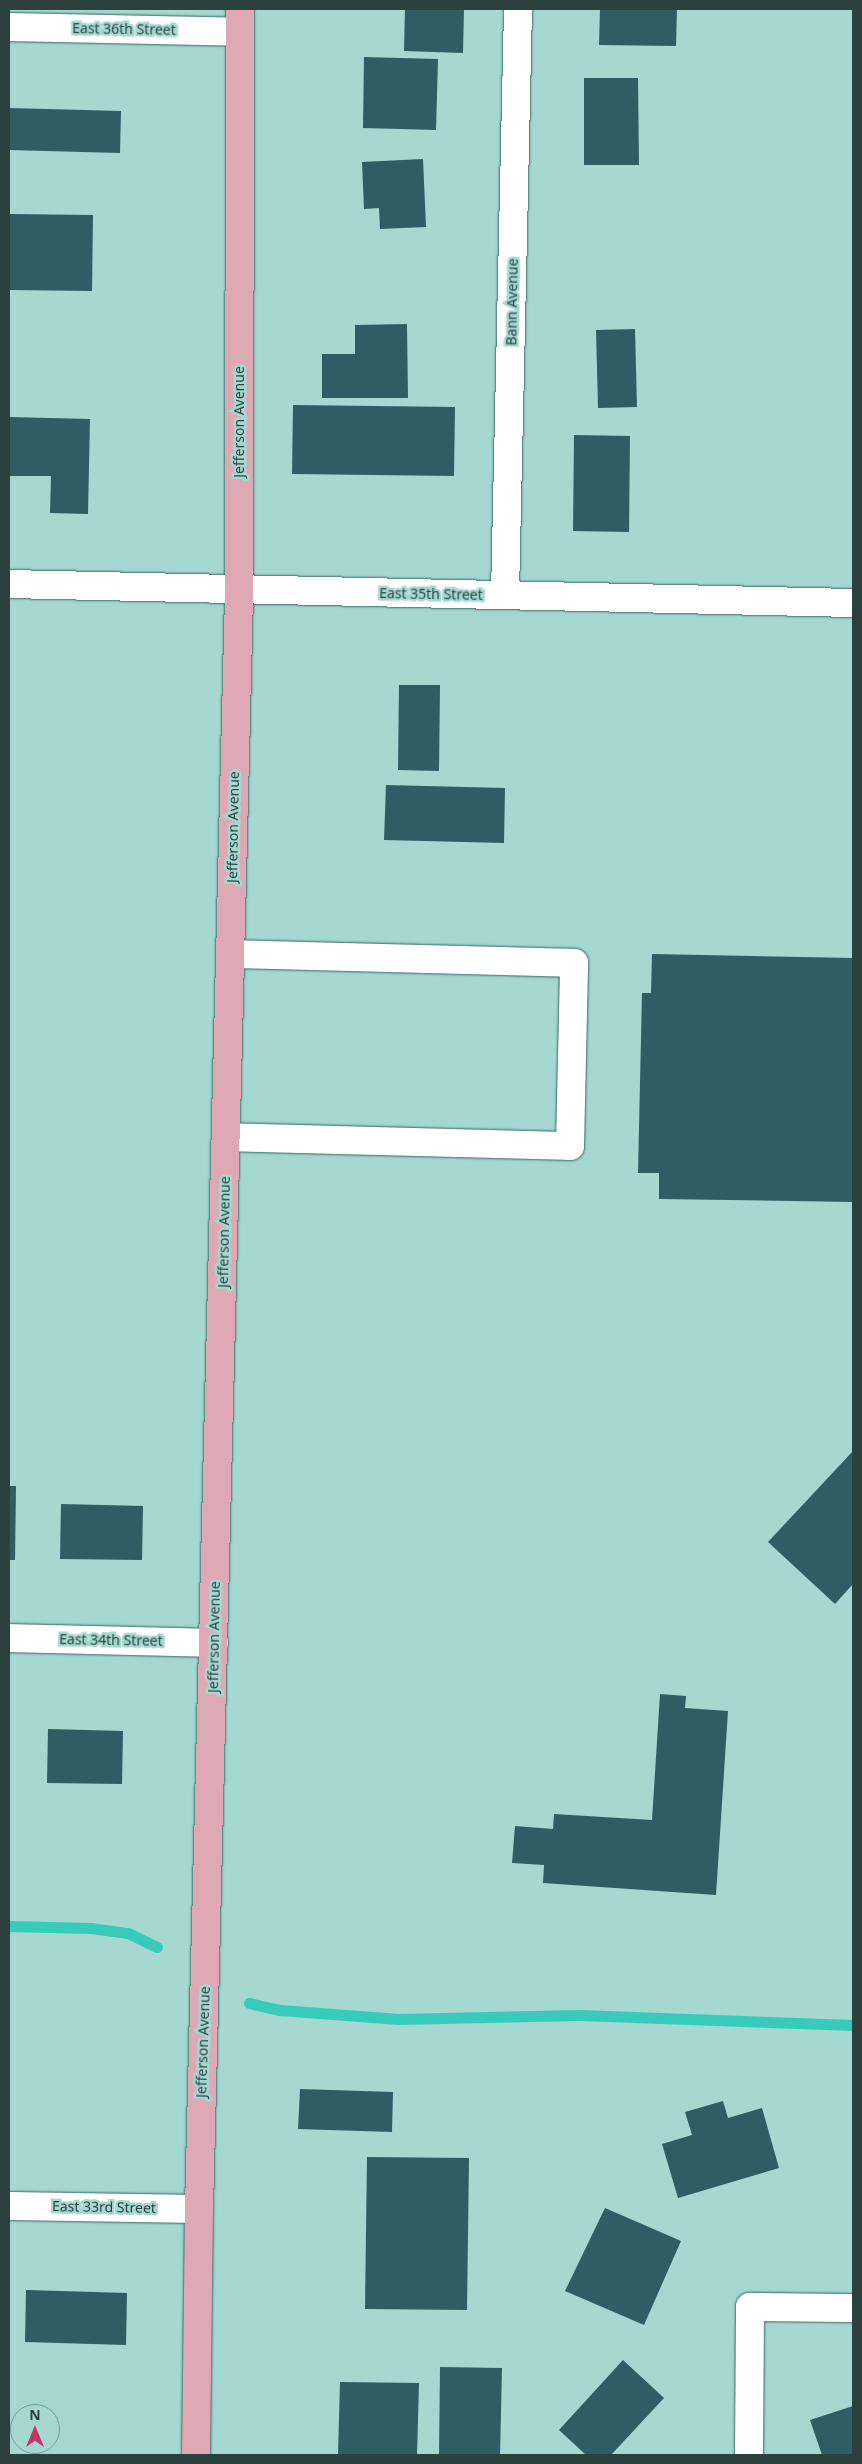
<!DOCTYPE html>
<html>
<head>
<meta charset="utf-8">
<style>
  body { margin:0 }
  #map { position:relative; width:862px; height:2464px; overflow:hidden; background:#a4d8d0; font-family:"Noto Sans",sans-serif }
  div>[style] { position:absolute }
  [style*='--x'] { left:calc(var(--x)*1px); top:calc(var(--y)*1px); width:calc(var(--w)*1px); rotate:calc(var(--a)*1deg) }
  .stream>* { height:11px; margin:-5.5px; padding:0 5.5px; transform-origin:5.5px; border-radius:5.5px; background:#37cbbc }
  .building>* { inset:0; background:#2c5e64 }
  .roads { filter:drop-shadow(0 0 1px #386962) drop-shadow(0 0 1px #386962) }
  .minor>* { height:28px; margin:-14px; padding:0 14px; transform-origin:14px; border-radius:14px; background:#fff }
  .major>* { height:28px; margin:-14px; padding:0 14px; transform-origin:14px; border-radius:14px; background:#dea8b5 }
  span { translate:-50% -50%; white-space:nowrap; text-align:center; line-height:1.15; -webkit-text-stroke:5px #a4d8d0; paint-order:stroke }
  .street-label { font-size:14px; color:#2c413e }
  .frame { position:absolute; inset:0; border:10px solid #2c413e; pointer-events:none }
  .north { position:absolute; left:10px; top:2404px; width:50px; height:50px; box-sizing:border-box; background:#a4d8d0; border:1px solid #749c96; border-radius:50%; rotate:0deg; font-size:14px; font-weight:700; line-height:20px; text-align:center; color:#2c413e }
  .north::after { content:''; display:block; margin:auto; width:18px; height:22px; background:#c33666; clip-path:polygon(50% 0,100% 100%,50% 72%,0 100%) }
</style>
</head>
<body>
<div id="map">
  <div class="stream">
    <i style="--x:9;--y:1926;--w:82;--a:1.4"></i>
    <i style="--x:91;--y:1928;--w:37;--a:8"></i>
    <i style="--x:128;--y:1933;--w:32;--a:26"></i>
    <i style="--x:249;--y:2003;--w:32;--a:13"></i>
    <i style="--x:280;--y:2010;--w:119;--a:4.3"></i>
    <i style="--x:399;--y:2019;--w:180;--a:-1.3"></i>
    <i style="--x:579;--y:2015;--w:274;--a:2.1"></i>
  </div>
  <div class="building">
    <i style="clip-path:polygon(405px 9px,464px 9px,463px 53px,404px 51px)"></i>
    <i style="clip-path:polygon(600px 9px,677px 9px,676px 46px,599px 45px)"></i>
    <i style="clip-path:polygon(364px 57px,438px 59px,436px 130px,363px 128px)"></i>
    <i style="clip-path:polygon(584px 78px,638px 78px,639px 165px,584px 165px)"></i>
    <i style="clip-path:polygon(9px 108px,121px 111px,120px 153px,9px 150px)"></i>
    <i style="clip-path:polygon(423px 159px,426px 227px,380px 229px,379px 208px,364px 209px,362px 162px)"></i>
    <i style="clip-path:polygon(9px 214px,93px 215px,92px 291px,9px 290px)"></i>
    <i style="clip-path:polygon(407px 324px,408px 398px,322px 398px,322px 354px,355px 354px,355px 325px)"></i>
    <i style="clip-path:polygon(635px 329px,637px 407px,598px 408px,596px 330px)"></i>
    <i style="clip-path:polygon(293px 405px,455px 407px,454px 476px,292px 474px)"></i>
    <i style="clip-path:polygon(9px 417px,90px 419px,88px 514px,50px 513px,51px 476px,9px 476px)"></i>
    <i style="clip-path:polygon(574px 435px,630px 436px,629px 532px,573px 531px)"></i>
    <i style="clip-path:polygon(399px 685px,440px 685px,439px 771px,398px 770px)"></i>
    <i style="clip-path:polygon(386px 785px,505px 788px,504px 843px,384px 840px)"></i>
    <i style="clip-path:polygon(652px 954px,853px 958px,853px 1202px,659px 1199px,659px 1173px,638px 1173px,642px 993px,651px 993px)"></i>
    <i style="clip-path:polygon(853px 1451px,853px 1584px,835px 1604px,768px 1542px)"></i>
    <i style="clip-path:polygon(9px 1486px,16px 1486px,15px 1560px,9px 1560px)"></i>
    <i style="clip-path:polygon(61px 1504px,143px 1506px,142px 1560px,60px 1559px)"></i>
    <i style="clip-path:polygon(660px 1694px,686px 1696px,685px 1708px,728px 1711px,716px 1895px,543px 1883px,544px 1865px,512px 1863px,515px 1826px,553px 1829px,554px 1814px,652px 1820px)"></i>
    <i style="clip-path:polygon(48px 1729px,123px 1731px,122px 1784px,47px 1783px)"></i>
    <i style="clip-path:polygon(300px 2089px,393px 2092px,392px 2132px,298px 2129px)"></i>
    <i style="clip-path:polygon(723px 2101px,728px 2118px,762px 2108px,779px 2168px,678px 2198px,662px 2144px,692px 2135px,685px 2112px)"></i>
    <i style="clip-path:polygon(367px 2157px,469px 2158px,467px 2310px,365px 2309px)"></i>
    <i style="clip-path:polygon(605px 2208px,681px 2241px,644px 2325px,565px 2291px)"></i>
    <i style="clip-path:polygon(26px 2290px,127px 2293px,126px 2345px,25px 2342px)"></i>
    <i style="clip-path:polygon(623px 2360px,664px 2398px,611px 2455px,586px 2455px,559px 2430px)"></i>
    <i style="clip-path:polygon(440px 2367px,502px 2368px,500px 2455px,439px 2455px)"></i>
    <i style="clip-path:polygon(340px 2382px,419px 2383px,417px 2455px,338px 2455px)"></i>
    <i style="clip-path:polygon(853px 2406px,853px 2455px,822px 2455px,810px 2420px)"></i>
  </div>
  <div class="roads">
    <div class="minor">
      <i style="--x:9;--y:27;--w:230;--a:1.2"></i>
      <i style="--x:9;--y:584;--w:844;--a:1.29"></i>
      <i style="--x:505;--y:595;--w:586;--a:-88.73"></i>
      <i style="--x:226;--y:1137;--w:344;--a:1.5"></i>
      <i style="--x:570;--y:1146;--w:183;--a:-88.7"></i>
      <i style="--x:574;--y:963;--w:344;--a:-178.5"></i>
      <i style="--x:9;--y:1638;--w:205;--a:1.4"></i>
      <i style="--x:9;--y:2206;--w:190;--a:0.9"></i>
      <i style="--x:749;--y:2455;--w:148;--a:-89.6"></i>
      <i style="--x:750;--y:2307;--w:103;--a:0.6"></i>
    </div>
    <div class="major">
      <i style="--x:196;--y:2455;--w:246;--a:-89.3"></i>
      <i style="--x:199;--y:2209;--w:1619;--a:-88.58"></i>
      <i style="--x:239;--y:590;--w:581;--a:-89.9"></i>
    </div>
  </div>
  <div class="street-label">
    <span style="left:124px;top:29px;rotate:1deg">East 36th Street</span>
    <span style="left:512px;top:302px;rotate:-89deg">Bann Avenue</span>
    <span style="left:239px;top:422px;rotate:-90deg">Jefferson Avenue</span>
    <span style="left:431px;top:594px;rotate:1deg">East 35th Street</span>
    <span style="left:233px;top:827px;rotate:-89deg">Jefferson Avenue</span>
    <span style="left:224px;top:1232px;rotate:-89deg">Jefferson Avenue</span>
    <span style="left:214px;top:1637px;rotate:-89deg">Jefferson Avenue</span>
    <span style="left:111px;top:1640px;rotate:1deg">East 34th Street</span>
    <span style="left:203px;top:2042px;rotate:-88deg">Jefferson Avenue</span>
    <span style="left:104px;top:2207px;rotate:1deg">East 33rd Street</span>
  </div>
  <div class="frame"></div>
  <div class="north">N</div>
</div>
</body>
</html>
